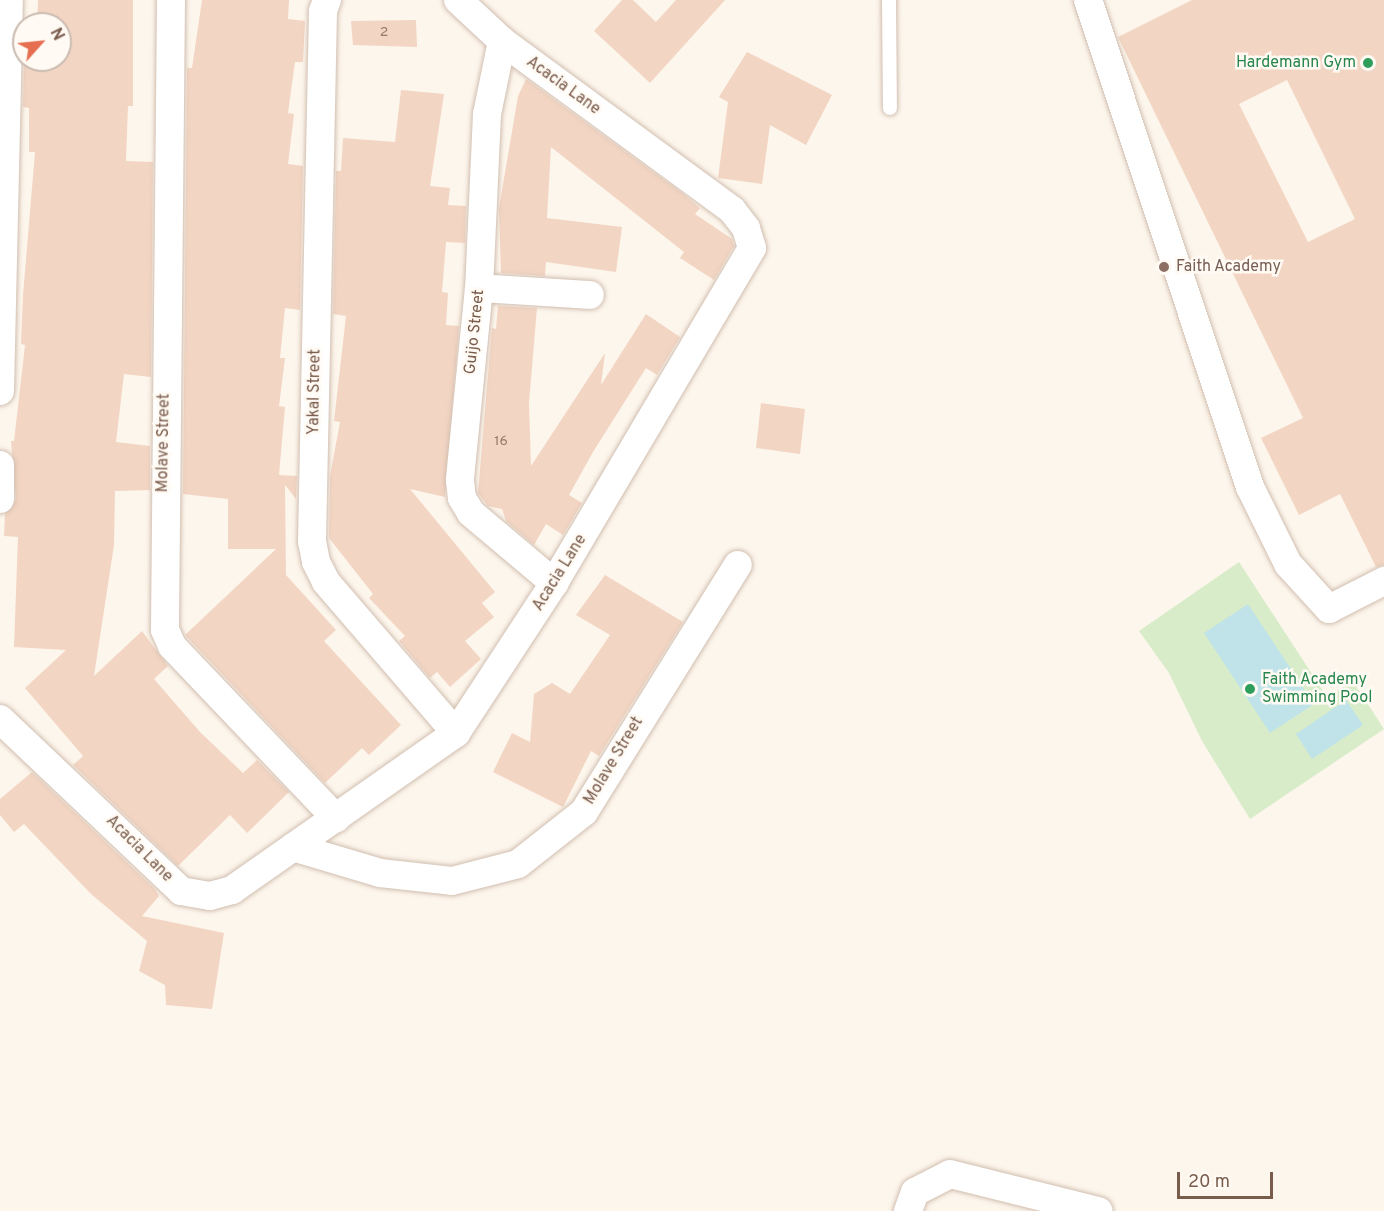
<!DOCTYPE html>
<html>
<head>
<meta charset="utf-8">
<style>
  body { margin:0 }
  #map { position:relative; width:1384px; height:1211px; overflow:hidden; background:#fdf6ec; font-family:Overpass,sans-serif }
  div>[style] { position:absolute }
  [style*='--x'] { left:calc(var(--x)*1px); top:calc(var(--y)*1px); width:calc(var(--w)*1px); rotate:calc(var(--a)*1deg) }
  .green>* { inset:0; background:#d8ecc9 }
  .water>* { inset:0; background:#bfe3e8 }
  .building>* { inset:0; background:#f3d5c3 }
  .roads { filter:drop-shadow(0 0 2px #d1beb0) drop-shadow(0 0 2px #d1beb0) }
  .lane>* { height:14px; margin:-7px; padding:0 7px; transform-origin:7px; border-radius:7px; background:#fff }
  .street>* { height:28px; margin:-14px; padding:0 14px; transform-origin:14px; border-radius:14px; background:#fff }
  .dots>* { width:16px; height:16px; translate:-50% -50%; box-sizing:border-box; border:3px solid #fffaf3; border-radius:50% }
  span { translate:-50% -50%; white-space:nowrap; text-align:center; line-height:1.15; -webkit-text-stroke:5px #fffaf3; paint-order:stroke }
  .number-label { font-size:14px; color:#987a6a }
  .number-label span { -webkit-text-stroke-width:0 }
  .leisure-label { font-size:16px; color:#27864d }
  .right { translate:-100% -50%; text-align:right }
  .left { translate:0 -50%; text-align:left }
  .street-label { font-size:16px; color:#7a5c4d }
  .education-label { font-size:16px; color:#785e54 }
  .north { position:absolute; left:12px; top:12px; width:60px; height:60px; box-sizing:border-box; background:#fffaf3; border:2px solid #cabbb1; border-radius:50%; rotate:63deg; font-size:16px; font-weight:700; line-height:24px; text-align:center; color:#7a5c4d }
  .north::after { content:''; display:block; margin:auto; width:21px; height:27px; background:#e76f51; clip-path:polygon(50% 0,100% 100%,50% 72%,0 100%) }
  .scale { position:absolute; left:1177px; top:1172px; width:96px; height:27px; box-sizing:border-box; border:3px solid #7a5c4d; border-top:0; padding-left:8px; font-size:18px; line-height:21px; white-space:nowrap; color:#7a5c4d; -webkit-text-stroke:4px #fffaf3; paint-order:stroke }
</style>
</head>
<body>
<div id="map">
  <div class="green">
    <i style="clip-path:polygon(1239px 562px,1327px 697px,1353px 681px,1384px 729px,1250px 819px,1202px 741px,1169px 673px,1139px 631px)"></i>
  </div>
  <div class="water">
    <i style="clip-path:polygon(1248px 604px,1314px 704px,1270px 733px,1204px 633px)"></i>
    <i style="clip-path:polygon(1346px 700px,1363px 725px,1312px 759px,1296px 734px)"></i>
  </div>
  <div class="building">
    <i style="clip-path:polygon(38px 0,133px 0,133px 106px,128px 106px,126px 161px,153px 162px,151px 377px,124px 374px,116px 442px,150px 446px,150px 490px,115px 491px,114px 545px,94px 676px,142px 631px,168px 666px,154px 679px,200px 732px,243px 773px,257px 760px,289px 792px,247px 833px,230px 815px,178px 866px,73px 765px,83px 756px,25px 688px,66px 650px,14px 647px,18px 537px,4px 536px,5px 514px,16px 499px,11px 441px,14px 441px,25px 345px,21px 344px,23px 295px,35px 152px,29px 152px,29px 108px,23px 107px,24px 60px,60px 60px,60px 24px,37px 24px)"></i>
    <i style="clip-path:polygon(202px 0,289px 0,288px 19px,305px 21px,303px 62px,295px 62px,288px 113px,294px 114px,288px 164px,303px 166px,300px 310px,285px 308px,280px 358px,285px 358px,279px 406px,285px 407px,279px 475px,297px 476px,296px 499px,285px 485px,286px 575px,336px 630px,324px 641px,401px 725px,369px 755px,362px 748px,325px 783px,185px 635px,276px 549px,228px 549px,228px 499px,183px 494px,187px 68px,192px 68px)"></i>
    <i style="clip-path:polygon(622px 0,633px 0,656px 22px,676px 0,725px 0,650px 83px,594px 31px)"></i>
    <i style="clip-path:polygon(evenodd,1192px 0,1384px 0,1384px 565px,1376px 567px,1340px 494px,1299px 515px,1261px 438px,1303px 418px,1118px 37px,1192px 0,1287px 80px,1355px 219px,1308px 242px,1239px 104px,1287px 80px)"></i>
    <i style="clip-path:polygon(416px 20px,417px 47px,353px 45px,351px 21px)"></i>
    <i style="clip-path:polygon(747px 52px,832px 95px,806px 145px,770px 125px,762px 184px,718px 178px,728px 102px,719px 97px)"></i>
    <i style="clip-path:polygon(526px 79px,682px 193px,700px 208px,695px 214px,732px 239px,734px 246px,714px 280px,680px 258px,684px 252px,551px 147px,547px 218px,622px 227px,616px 272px,546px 262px,545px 276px,501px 273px,499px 208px,518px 96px)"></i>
    <i style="clip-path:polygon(401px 90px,444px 94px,430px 186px,450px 188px,448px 205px,466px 206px,465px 243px,446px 242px,442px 292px,448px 293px,446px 325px,459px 326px,445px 497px,410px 489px,495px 592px,482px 603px,494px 617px,465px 641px,481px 659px,450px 687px,437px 672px,430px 678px,399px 641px,405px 636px,369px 598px,373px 594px,329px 538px,330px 476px,340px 422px,334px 421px,346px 316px,333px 314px,336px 171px,341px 171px,343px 138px,395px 142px)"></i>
    <i style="clip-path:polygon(498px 306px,537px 308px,529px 403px,531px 466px,605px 353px,601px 385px,646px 314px,680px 337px,657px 375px,646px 368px,593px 452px,569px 495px,582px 503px,563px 535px,546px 524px,534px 545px,506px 521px,502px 509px,488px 506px,478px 493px,492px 328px,496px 329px)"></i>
    <i style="clip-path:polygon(761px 403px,805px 409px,800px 454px,756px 448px)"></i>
    <i style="clip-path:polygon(605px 575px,683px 622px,599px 756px,591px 751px,563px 807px,493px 772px,512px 733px,530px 742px,534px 694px,552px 683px,570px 694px,610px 635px,576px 615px)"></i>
    <i style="clip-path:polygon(32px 772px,155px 889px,159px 896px,142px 916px,224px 933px,212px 1009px,166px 1005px,165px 985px,139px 971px,147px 941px,91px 894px,24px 824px,14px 832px,0 815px,0 799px)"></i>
  </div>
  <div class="roads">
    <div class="lane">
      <i style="--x:889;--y:0;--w:108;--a:89.5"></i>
    </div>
    <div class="street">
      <i style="--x:171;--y:0;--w:630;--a:90.55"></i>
      <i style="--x:165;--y:630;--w:17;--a:66"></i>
      <i style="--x:172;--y:646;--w:238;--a:46.4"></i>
      <i style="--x:327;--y:0;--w:12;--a:110"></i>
      <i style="--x:323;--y:11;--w:530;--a:91.19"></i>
      <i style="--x:312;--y:541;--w:21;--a:79"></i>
      <i style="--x:316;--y:562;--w:22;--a:63"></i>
      <i style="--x:326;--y:582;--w:199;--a:49.3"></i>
      <i style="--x:1088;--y:0;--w:513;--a:71.6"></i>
      <i style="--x:1250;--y:487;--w:86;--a:63.7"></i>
      <i style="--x:1288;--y:564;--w:61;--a:47.7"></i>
      <i style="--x:1329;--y:609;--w:62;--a:-27"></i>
      <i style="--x:502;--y:41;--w:75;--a:101.6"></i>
      <i style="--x:487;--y:114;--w:174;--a:92.6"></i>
      <i style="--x:479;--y:288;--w:193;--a:95.7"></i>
      <i style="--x:460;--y:480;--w:18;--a:84"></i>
      <i style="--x:462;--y:498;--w:17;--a:59"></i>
      <i style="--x:471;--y:513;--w:109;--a:40.1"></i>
      <i style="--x:479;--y:288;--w:111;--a:3.6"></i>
      <i style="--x:0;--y:391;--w:391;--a:-88.7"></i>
      <i style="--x:0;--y:465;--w:34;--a:90"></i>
      <i style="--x:0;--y:719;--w:250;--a:43.5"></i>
      <i style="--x:181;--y:891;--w:29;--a:10"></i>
      <i style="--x:210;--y:896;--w:23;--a:-15"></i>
      <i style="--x:232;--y:890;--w:274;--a:-35"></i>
      <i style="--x:456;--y:733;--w:179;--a:-56.8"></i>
      <i style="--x:554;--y:583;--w:389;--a:-59.4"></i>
      <i style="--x:752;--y:248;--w:21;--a:-107"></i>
      <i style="--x:746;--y:228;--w:23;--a:-128"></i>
      <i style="--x:732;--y:210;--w:285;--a:-143.7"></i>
      <i style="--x:502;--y:41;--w:60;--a:-137"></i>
      <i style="--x:293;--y:847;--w:91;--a:16.6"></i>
      <i style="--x:380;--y:873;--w:72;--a:6.3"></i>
      <i style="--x:452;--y:881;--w:68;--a:-14.4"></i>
      <i style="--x:518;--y:864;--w:84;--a:-38.2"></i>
      <i style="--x:584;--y:812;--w:291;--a:-58.1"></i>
      <i style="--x:908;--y:1211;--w:20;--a:-70"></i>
      <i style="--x:915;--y:1192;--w:39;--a:-27"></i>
      <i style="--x:950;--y:1174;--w:153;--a:14"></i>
    </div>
  </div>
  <div class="dots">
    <i style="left:1368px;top:63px;background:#2e9e5b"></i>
    <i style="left:1164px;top:267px;background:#8d6e63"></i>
    <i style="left:1250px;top:689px;background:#2e9e5b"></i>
  </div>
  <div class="number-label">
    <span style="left:384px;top:33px">2</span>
    <span style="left:501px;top:442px">16</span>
  </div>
  <div class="leisure-label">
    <span class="right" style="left:1356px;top:63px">Hardemann Gym</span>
    <span class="left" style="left:1262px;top:689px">Faith Academy<br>Swimming Pool</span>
  </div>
  <div class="street-label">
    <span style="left:563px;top:86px;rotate:36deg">Acacia Lane</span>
    <span style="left:475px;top:332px;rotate:-84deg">Guijo Street</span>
    <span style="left:315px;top:392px;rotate:-89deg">Yakal Street</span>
    <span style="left:164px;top:443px;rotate:-89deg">Molave Street</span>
    <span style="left:560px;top:573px;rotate:-58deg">Acacia Lane</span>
    <span style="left:614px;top:761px;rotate:-59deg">Molave Street</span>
    <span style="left:139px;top:849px;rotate:45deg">Acacia Lane</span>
  </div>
  <div class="education-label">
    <span class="left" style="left:1176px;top:267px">Faith Academy</span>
  </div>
  <div class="north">N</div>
  <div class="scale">20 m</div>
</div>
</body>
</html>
